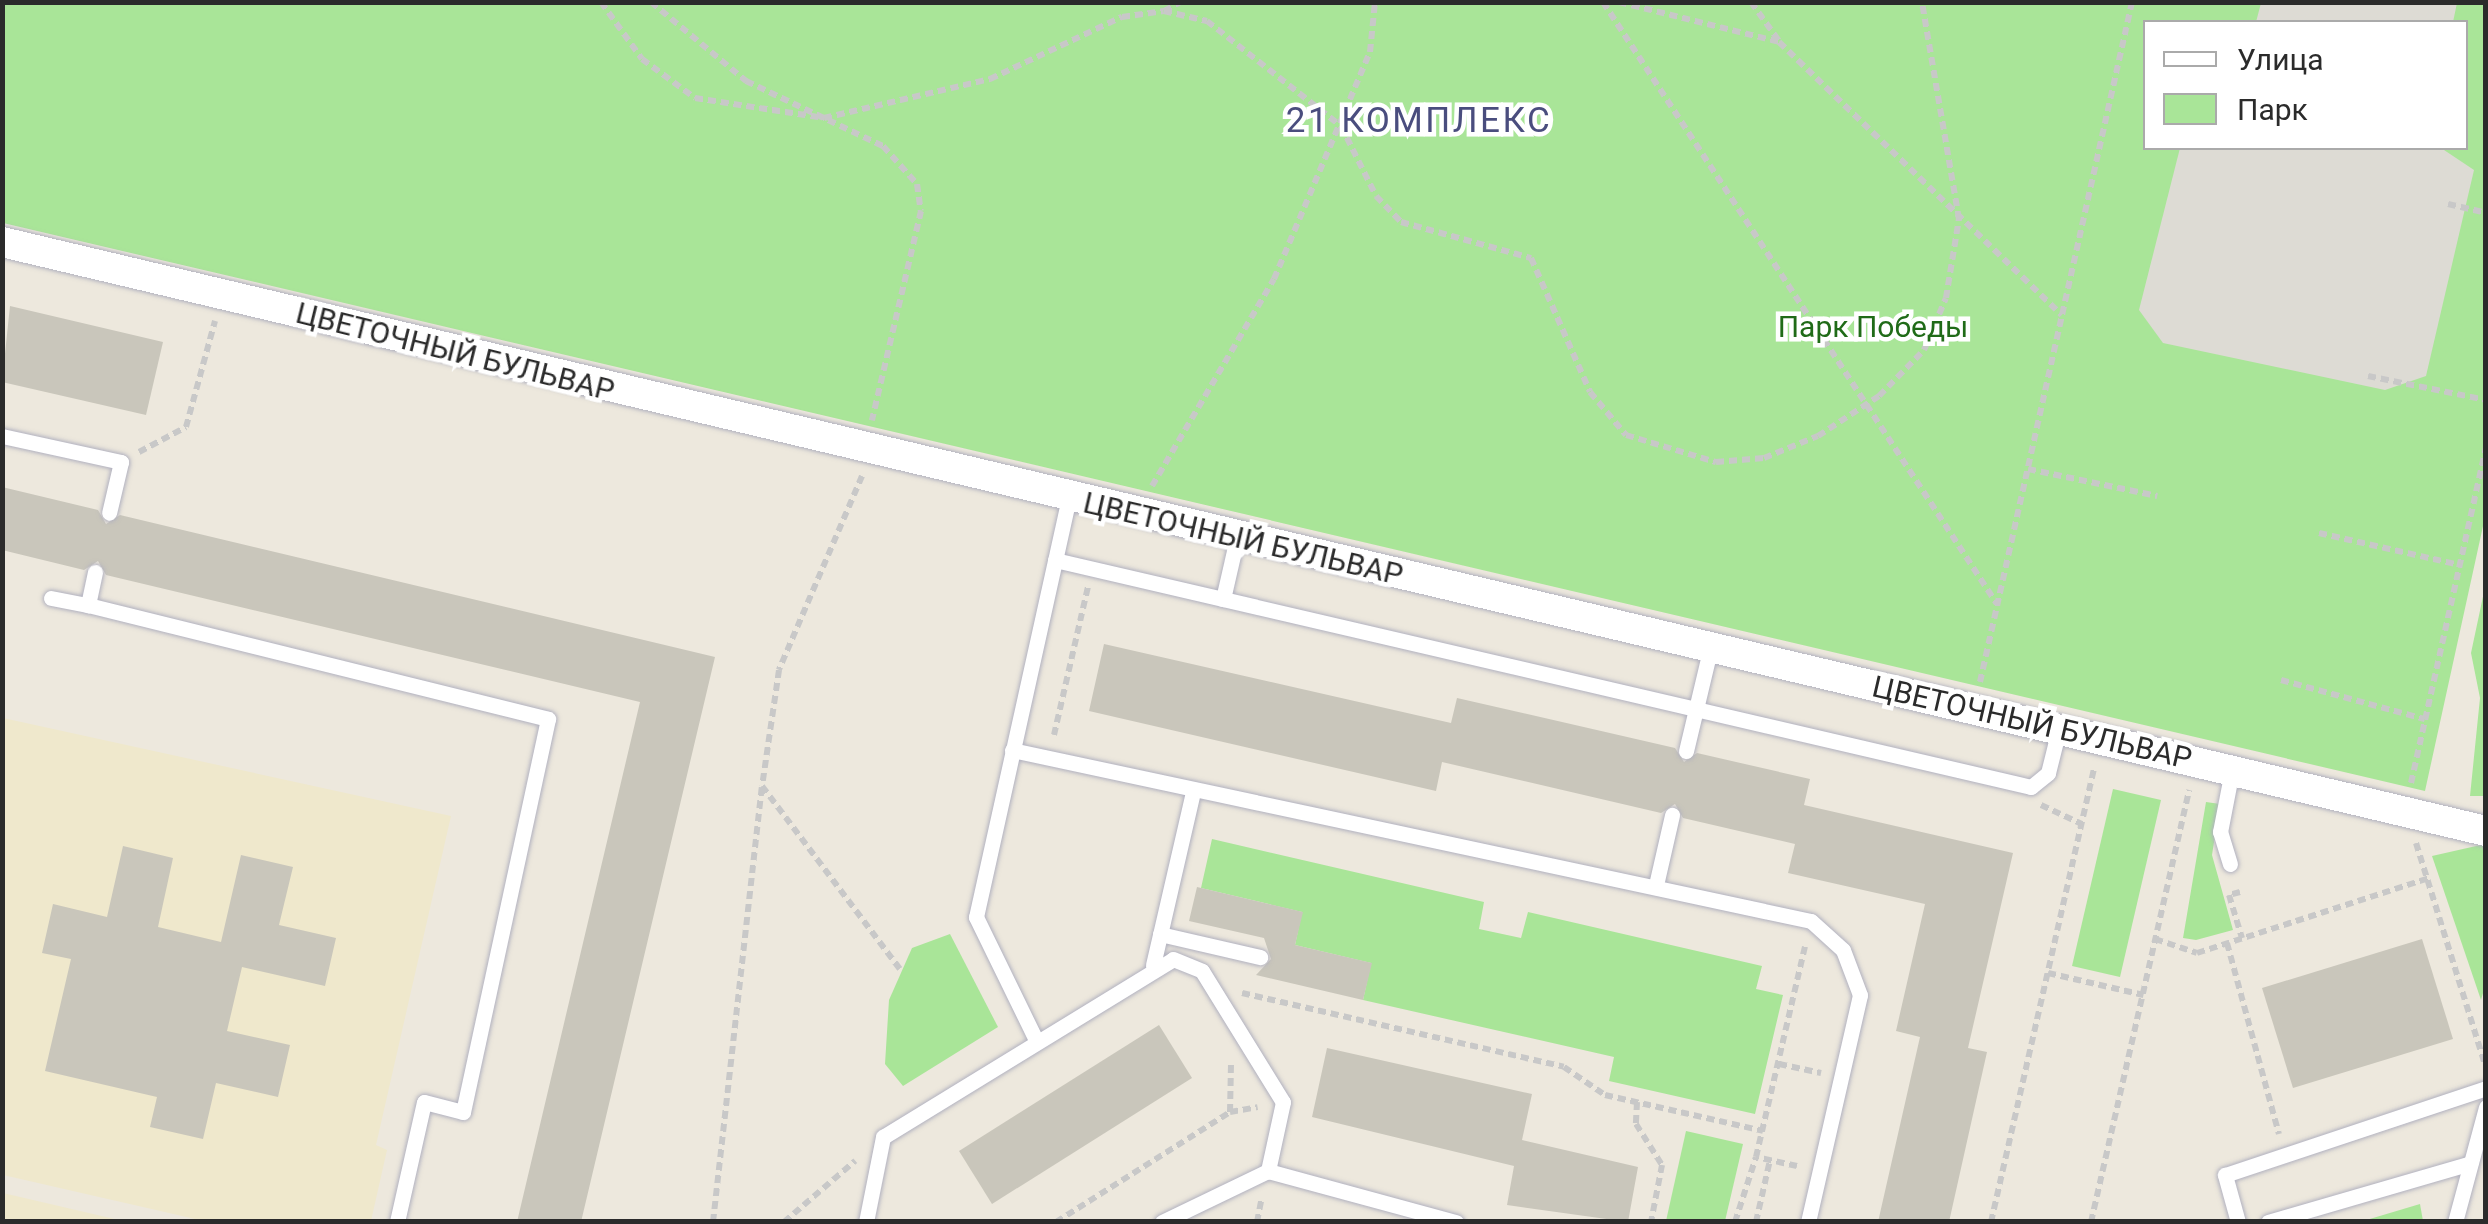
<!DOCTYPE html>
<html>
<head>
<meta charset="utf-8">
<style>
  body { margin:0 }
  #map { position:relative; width:2488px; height:1224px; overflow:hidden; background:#ede8dd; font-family:Roboto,sans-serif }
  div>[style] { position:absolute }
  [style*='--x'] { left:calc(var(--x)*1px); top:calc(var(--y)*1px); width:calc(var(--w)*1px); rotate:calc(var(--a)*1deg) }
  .education>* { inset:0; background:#efe8cc }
  .green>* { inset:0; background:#a9e598 }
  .plaza>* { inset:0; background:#dddbd4 }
  .building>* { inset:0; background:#c9c6bb }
  .path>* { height:6px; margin-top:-3px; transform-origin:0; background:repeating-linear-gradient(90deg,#c8c8c8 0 8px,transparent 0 13px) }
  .roads { filter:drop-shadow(0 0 2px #b1b1bf) drop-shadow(0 0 2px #b1b1bf) }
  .lane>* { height:15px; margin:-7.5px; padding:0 7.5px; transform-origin:7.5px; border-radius:7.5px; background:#fff }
  .street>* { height:30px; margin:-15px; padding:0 15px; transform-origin:15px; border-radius:15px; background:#fff }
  span { translate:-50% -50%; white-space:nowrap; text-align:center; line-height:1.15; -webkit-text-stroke:9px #fff; paint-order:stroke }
  .park-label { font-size:30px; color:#206b18 }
  .street-label { font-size:30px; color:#2b2b2b }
  .quarter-label { font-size:35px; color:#4a4d7e; letter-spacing:2.5px }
  .frame { position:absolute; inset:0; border:5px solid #2b2b2b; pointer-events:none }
  .legend { position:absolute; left:2143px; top:20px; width:325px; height:130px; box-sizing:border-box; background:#fff; border:2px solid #aaa; margin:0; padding:12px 18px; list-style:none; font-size:30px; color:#2b2b2b }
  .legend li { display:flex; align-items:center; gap:20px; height:50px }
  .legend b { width:50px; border:2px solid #aaa }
</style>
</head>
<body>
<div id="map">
  <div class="education">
    <i style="clip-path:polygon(3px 718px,451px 816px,376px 1145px,387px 1150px,371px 1221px,204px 1221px,3px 1175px)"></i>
    <i style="clip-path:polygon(3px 1193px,123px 1221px,3px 1221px)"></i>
  </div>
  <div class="green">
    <i style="clip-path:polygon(evenodd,3px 3px,2485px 3px,2485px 517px,2425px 791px,3px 223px,3px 3px,2146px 22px,2466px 22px,2466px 148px,2146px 148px,2146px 22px)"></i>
    <i style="clip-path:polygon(2485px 587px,2485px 796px,2470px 796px,2480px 698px,2471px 653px)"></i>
    <i style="clip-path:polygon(2113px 789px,2161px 800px,2120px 977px,2072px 966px)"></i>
    <i style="clip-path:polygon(2206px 802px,2220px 804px,2212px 855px,2233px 930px,2196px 940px,2183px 938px)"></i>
    <i style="clip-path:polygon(1212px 839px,1484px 902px,1479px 929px,1521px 938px,1528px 912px,1762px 966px,1756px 989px,1783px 995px,1755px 1114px,1609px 1081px,1614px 1057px,1363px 1000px,1371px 963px,1295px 945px,1302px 912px,1201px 888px)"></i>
    <i style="clip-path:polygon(2485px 844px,2486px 983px,2481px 1000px,2432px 856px)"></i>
    <i style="clip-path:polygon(950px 934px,998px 1027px,903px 1086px,885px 1064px,889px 1000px,912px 948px)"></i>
    <i style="clip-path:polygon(1686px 1131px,1743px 1144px,1725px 1221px,1666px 1221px)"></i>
    <i style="clip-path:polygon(2420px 1204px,2423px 1221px,2363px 1221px)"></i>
  </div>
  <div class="plaza">
    <i style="clip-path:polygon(2261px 3px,2261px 2px,2457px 3px,2453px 22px,2256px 22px)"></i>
    <i style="clip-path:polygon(2180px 148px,2441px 148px,2474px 170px,2426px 376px,2385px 390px,2163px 343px,2139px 310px)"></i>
  </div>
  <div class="building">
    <i style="clip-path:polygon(10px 306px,163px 342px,146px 415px,2px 382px)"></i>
    <i style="clip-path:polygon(2px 487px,98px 510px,106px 524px,120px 515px,715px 657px,581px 1222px,517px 1222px,640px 702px,106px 575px,98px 561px,84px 570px,2px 550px)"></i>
    <i style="clip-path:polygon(1104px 644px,1451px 723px,1457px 698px,1675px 748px,1684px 762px,1697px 753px,1810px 779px,1804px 805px,2013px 853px,1968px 1048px,1987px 1052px,1949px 1222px,1878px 1222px,1920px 1037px,1896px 1031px,1925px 904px,1788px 873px,1795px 844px,1683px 818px,1675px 804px,1661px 813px,1442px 762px,1436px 791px,1089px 711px)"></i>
    <i style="clip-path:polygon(123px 846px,173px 858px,158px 927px,221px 942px,241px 855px,293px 867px,279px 925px,336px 938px,325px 986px,242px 967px,227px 1031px,290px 1045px,278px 1097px,216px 1083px,203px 1139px,150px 1127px,157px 1097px,45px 1071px,71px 959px,42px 953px,53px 904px,107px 917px)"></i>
    <i style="clip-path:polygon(1197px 887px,1303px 912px,1295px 945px,1372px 963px,1363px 1000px,1256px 975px,1271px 959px,1264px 938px,1189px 921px)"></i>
    <i style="clip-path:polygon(2422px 939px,2453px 1039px,2293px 1088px,2262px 988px)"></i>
    <i style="clip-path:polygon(1159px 1025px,1192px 1078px,992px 1204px,959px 1151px)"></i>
    <i style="clip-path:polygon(1327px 1048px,1532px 1094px,1522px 1140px,1638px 1167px,1628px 1222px,1507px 1205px,1514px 1166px,1312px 1117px)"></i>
  </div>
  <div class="path">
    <i style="--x:93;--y:2;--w:76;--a:0"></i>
    <i style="--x:601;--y:2;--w:70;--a:54.3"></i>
    <i style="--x:642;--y:59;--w:66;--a:36.3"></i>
    <i style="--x:695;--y:98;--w:131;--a:8.8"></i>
    <i style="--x:824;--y:118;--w:171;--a:-13.2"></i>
    <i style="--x:990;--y:79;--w:146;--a:-25.2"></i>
    <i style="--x:1122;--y:17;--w:42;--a:-8.1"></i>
    <i style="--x:1164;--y:11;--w:44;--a:13.1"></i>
    <i style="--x:1207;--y:21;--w:170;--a:38.1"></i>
    <i style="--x:1341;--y:126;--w:78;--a:63.4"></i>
    <i style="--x:1376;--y:196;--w:36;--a:46"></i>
    <i style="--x:1401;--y:222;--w:135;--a:15.5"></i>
    <i style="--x:1531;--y:258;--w:146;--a:66.2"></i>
    <i style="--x:1590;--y:392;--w:56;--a:50.1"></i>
    <i style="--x:1626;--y:435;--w:94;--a:16.7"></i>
    <i style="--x:1716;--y:462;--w:48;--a:-4.8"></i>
    <i style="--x:1764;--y:458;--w:58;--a:-22.2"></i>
    <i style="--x:1818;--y:436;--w:73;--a:-33.3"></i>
    <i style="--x:1879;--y:396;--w:64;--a:-45.6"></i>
    <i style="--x:1924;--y:350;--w:56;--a:-67.1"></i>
    <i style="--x:1946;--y:298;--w:80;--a:-80.7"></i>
    <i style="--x:1959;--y:219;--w:220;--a:-99.7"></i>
    <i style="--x:651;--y:2;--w:124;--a:39.7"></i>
    <i style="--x:746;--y:81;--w:152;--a:25.4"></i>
    <i style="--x:883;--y:146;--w:51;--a:48.2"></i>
    <i style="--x:917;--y:184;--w:27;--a:82"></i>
    <i style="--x:921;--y:211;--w:215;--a:103.2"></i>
    <i style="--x:1603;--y:2;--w:719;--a:56.8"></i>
    <i style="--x:1619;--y:2;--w:165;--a:14"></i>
    <i style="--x:1779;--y:42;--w:393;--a:44"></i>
    <i style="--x:1751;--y:2;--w:48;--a:54.3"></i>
    <i style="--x:1164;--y:11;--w:18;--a:-29"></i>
    <i style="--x:2448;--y:204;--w:39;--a:13"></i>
    <i style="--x:2368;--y:376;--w:120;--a:11.5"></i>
    <i style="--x:139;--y:452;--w:53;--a:-28"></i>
    <i style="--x:186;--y:427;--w:110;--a:-74.7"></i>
    <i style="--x:2028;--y:469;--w:132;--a:11.8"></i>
    <i style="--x:862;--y:476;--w:211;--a:113.2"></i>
    <i style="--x:779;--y:670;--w:117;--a:98.3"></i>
    <i style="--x:762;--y:786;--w:229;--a:53"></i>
    <i style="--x:1152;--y:486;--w:240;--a:-59.5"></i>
    <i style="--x:1274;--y:279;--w:246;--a:-67.1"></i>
    <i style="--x:1370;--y:52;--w:50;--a:-84.3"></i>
    <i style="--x:2319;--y:533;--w:145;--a:12.8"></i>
    <i style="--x:2281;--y:680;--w:149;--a:15.2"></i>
    <i style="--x:1980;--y:682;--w:697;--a:-77.4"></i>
    <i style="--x:1054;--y:735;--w:152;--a:-77.1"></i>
    <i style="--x:2411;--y:783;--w:343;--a:-77.4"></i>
    <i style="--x:2041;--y:805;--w:45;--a:24.9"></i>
    <i style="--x:2416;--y:843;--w:232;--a:72.7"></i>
    <i style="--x:2240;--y:892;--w:11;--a:165"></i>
    <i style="--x:2229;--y:895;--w:45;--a:73.2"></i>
    <i style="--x:2155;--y:939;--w:44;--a:18.4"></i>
    <i style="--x:2197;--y:953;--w:244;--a:-17.9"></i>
    <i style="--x:2227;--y:943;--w:198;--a:74.8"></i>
    <i style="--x:2048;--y:973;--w:98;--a:13"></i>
    <i style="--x:1242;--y:993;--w:330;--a:12.9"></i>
    <i style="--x:1564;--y:1067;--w:50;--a:34.3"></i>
    <i style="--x:1605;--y:1095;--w:162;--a:12.8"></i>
    <i style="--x:1779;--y:1064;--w:43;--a:12.1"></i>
    <i style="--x:1637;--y:1102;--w:22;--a:93"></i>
    <i style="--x:1636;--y:1124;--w:49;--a:57.6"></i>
    <i style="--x:1662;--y:1165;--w:58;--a:100.9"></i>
    <i style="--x:1230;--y:1112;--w:28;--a:-10"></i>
    <i style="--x:1797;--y:1166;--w:42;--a:-167.6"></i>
    <i style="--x:1756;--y:1157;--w:216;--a:-76.9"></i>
    <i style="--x:713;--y:1222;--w:439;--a:-83.6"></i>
    <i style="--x:784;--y:1222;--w:94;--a:-40.7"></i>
    <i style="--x:1056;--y:1222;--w:206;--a:-32.3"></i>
    <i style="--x:1230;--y:1112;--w:48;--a:-88.8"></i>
    <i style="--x:1257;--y:1222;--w:25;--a:-79"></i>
    <i style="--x:1735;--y:1222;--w:68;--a:-72.1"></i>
    <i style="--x:1756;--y:1222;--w:64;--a:-77.3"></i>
    <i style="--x:1991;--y:1222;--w:466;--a:-77.2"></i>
    <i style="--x:2091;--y:1222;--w:443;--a:-77.2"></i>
  </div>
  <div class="roads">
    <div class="lane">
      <i style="--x:2;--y:436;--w:122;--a:12.3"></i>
      <i style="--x:121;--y:462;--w:52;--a:103.2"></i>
      <i style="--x:1055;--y:560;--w:1002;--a:13.09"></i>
      <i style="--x:2031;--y:787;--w:22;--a:-39"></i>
      <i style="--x:2048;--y:773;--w:45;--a:-76"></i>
      <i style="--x:95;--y:572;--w:34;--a:102"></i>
      <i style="--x:88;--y:605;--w:474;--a:13.9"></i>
      <i style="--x:548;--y:719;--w:402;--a:102.2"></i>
      <i style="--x:463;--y:1112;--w:40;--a:-165.6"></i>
      <i style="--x:424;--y:1102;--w:123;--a:102.7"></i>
      <i style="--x:51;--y:598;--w:38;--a:11"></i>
      <i style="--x:1223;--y:599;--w:63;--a:-77.1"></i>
      <i style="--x:1012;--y:750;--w:817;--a:12.08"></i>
      <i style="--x:1811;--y:921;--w:43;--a:42.2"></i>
      <i style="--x:1843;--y:950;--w:48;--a:69.3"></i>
      <i style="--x:1860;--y:995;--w:233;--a:102.9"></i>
      <i style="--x:1686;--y:751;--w:104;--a:-76.6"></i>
      <i style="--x:2230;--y:864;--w:34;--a:-107"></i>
      <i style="--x:2220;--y:832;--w:63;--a:-79"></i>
      <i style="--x:1656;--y:885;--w:72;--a:-77.1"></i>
      <i style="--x:1160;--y:934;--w:103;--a:13"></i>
      <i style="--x:1153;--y:965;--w:178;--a:-77"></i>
      <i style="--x:1036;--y:1040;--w:137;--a:-116"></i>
      <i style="--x:976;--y:917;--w:429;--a:-77.5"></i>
      <i style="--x:866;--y:1222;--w:87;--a:-78.7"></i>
      <i style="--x:883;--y:1137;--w:340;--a:-31.5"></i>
      <i style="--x:1173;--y:959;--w:31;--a:22"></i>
      <i style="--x:1202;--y:971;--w:154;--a:58.3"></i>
      <i style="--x:1283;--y:1102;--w:71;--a:102.3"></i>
      <i style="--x:1162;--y:1222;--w:118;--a:-25.7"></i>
      <i style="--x:1268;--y:1171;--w:195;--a:15.2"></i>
      <i style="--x:2238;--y:1222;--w:49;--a:-105.5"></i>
      <i style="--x:2225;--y:1175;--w:275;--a:-18.4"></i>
      <i style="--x:2268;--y:1222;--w:211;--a:-16.2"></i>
      <i style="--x:2455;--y:1222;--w:119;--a:-74.9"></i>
    </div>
    <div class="street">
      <i style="--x:2;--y:242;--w:2553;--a:13.34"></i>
    </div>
  </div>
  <div class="park-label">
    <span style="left:1873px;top:327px">Парк Победы</span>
  </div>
  <div class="street-label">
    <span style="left:455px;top:352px;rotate:14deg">ЦВЕТОЧНЫЙ БУЛЬВАР</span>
    <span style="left:1243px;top:539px;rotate:13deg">ЦВЕТОЧНЫЙ БУЛЬВАР</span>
    <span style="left:2032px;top:723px;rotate:13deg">ЦВЕТОЧНЫЙ БУЛЬВАР</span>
  </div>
  <div class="quarter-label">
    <span style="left:1419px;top:121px">21 КОМПЛЕКС</span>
  </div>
  <div class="frame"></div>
  <ul class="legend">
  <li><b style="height:12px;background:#fff"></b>Улица</li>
  <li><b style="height:28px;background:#a9e598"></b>Парк</li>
  </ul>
</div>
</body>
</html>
